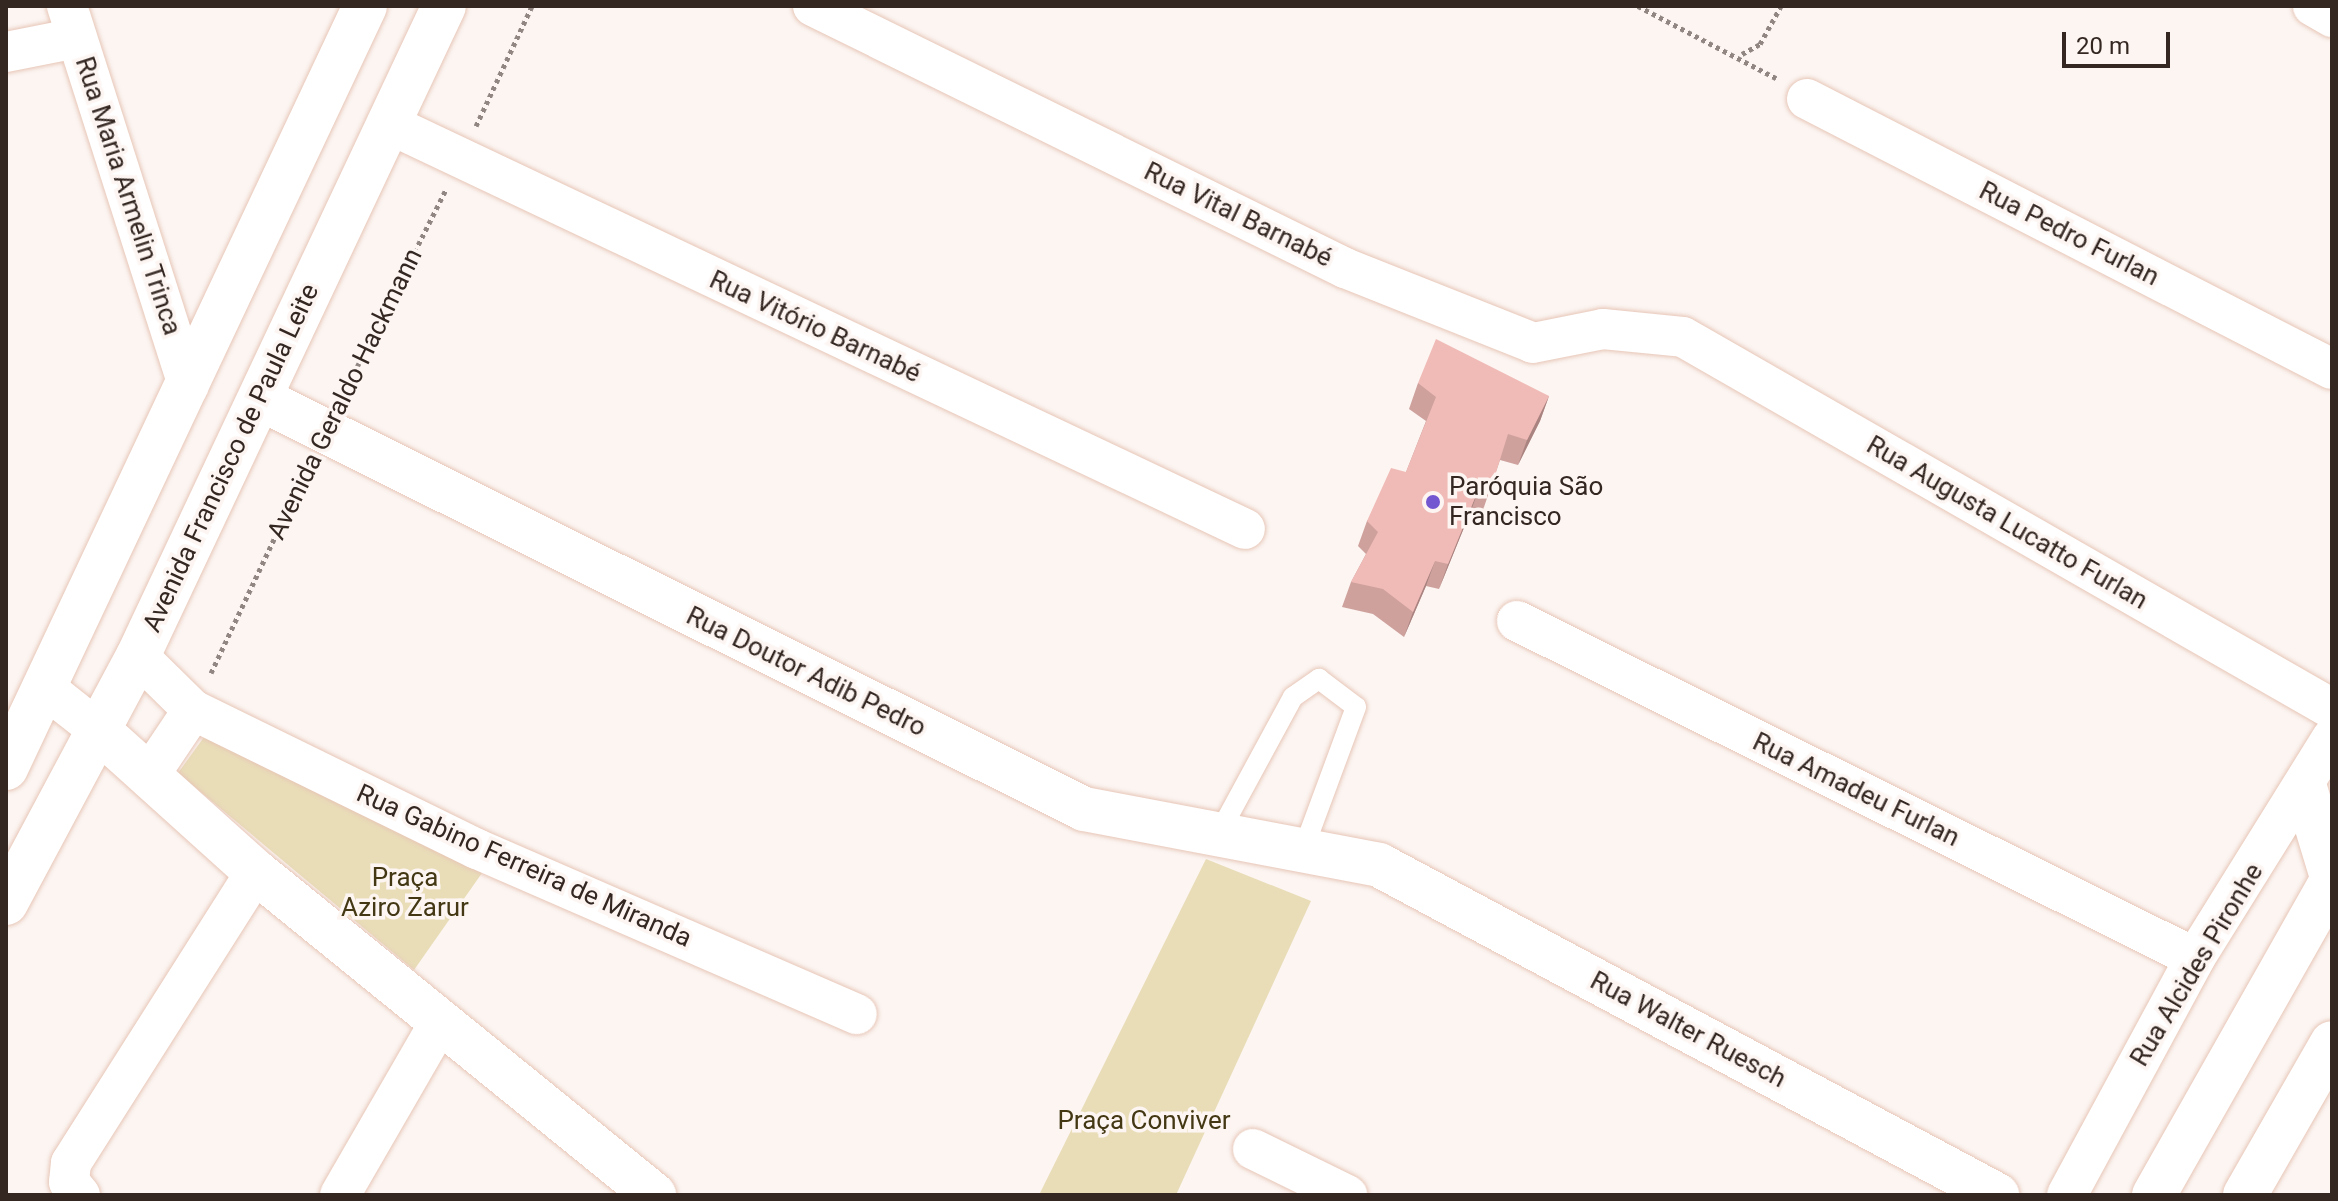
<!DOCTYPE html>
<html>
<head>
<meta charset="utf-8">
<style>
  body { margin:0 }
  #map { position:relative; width:2338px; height:1201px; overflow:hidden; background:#fcf5f2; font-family:Roboto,sans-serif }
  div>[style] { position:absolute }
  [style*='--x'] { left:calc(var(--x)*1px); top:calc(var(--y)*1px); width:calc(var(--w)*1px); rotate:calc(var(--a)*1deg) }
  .green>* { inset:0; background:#e9ddb8 }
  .path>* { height:5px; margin-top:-2.5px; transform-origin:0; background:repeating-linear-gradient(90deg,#918682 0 4px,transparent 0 8px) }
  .roads { filter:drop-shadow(0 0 2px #e7c6b7) drop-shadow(0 0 2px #e7c6b7) }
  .lane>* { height:20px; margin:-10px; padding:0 10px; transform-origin:10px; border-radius:10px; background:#fff }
  .street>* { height:40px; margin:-20px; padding:0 20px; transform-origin:20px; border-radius:20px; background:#fff }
  .secondary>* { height:44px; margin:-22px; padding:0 22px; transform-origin:22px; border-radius:22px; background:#fff }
  .primary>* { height:44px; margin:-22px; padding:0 22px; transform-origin:22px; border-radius:22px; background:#fff }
  .wall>* { inset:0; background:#cea19d }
  .shaded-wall>* { inset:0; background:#a88380 }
  .building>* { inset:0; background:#f0bbb7 }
  .dots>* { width:22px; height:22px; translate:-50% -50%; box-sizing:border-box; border:4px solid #fcf5f2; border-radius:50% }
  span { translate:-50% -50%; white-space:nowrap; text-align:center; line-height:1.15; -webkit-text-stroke:7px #fcf5f2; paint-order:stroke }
  .street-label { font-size:26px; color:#342722 }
  .poi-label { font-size:26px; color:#342722 }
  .left { translate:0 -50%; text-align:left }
  .park-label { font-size:26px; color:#433813 }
  .frame { position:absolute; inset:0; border:8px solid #342722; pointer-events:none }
  .scale { position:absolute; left:2062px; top:32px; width:108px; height:36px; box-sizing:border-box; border:4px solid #342722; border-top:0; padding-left:10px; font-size:24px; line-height:28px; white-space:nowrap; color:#342722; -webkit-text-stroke:6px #fcf5f2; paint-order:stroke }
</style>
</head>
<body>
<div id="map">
  <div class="green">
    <i style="clip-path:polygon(207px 733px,482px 873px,414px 970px,178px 773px)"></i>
    <i style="clip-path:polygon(1206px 859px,1311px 901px,1176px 1195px,1039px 1195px)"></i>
  </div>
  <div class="path">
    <i style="--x:1638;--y:6;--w:156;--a:27.6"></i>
    <i style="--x:1742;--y:54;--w:21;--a:-29"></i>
    <i style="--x:1760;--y:44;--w:43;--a:-61.1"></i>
    <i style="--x:476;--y:126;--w:132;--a:-65"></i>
    <i style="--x:343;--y:395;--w:230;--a:-63.4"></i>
    <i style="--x:211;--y:673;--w:230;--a:-64.8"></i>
  </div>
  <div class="roads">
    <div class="lane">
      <i style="--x:1218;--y:835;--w:157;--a:-61.5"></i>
      <i style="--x:1293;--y:697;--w:32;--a:-35"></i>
      <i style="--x:1319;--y:679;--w:46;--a:37.1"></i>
      <i style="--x:1356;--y:707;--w:153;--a:110.3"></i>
    </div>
    <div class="street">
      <i style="--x:67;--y:6;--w:399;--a:72.3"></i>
      <i style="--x:813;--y:6;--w:593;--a:26.22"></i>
      <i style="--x:1345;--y:268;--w:202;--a:21.7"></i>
      <i style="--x:1533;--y:343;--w:71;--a:-11.3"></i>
      <i style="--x:1603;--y:329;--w:80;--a:5.7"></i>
      <i style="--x:1683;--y:337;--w:748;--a:29.82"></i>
      <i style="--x:2313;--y:6;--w:22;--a:30"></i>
      <i style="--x:6;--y:52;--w:72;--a:-11.2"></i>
      <i style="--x:1807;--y:99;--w:590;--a:27.22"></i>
      <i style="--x:387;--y:123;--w:949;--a:25.32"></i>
      <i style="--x:1517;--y:621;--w:757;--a:26.43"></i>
      <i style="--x:138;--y:656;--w:77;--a:44.5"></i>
      <i style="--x:193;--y:710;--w:316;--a:26.1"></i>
      <i style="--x:477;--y:849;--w:414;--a:23.5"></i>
      <i style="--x:45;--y:688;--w:66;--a:38.3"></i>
      <i style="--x:148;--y:777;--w:81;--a:-56.1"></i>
      <i style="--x:1253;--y:1149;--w:105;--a:26.1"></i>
      <i style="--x:80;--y:1195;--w:17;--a:-130"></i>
      <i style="--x:69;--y:1182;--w:19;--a:-84"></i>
      <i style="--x:71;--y:1163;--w:345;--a:-57.6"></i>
      <i style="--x:340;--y:1195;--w:200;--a:-60"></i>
      <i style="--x:2067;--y:1195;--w:269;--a:-61.6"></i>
      <i style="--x:2195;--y:958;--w:259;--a:-58.1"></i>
    </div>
    <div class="secondary">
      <i style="--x:261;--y:399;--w:919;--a:26.48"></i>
      <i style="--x:1084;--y:809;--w:300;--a:10.7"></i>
      <i style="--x:1379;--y:865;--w:701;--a:28.1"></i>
      <i style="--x:97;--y:729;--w:214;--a:42"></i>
      <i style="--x:256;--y:872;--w:513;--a:39.06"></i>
    </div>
    <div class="primary">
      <i style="--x:6;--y:768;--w:842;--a:-64.77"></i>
      <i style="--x:2305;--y:788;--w:93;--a:73.1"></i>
      <i style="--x:6;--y:903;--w:280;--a:-61.9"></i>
      <i style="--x:138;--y:656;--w:718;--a:-64.79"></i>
      <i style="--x:2154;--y:1195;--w:361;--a:-60.5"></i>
      <i style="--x:2245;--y:1195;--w:175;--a:-60.2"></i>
    </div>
  </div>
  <div class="wall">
    <i style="clip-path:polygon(1418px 383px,1549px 396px,1540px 421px,1518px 465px,1500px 460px,1483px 510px,1472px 508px,1439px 589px,1426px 586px,1404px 637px,1373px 614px,1342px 607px,1351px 582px,1366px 554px,1358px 546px,1367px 521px,1406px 472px,1426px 421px,1409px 409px)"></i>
  </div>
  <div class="shaded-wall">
    <i style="clip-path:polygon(1549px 396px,1540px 421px,1518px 465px,1527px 440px)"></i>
    <i style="clip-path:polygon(1481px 483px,1472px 508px,1439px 589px,1448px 564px)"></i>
    <i style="clip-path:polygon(1435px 561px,1426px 586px,1404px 637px,1413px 612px)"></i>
  </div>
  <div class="building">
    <i style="clip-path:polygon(1436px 339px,1549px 396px,1527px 440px,1508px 434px,1492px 485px,1481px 483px,1448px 564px,1435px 561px,1413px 612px,1383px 589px,1351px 582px,1378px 532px,1367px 521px,1391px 468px,1406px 472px,1436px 397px,1418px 383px)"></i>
  </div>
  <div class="dots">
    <i style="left:1433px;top:502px;background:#7357d1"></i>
  </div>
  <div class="street-label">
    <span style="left:128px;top:196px;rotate:72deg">Rua Maria Armelin Trinca</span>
    <span style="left:1238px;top:215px;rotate:26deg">Rua Vital Barnabé</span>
    <span style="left:2069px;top:234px;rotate:27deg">Rua Pedro Furlan</span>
    <span style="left:815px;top:327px;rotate:25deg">Rua Vitório Barnabé</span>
    <span style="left:345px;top:394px;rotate:-64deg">Avenida Geraldo Hackmann</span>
    <span style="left:231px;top:458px;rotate:-65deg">Avenida Francisco de Paula Leite</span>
    <span style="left:2007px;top:523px;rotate:30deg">Rua Augusta Lucatto Furlan</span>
    <span style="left:806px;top:672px;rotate:26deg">Rua Doutor Adib Pedro</span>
    <span style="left:1856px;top:790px;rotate:26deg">Rua Amadeu Furlan</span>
    <span style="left:524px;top:866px;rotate:24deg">Rua Gabino Ferreira de Miranda</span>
    <span style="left:2197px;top:965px;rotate:-59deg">Rua Alcides Pironhe</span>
    <span style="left:1688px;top:1030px;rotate:28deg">Rua Walter Ruesch</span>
  </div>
  <div class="poi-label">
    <span class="left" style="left:1449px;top:502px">Paróquia São<br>Francisco</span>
  </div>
  <div class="park-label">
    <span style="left:405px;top:893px">Praça<br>Aziro Zarur</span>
    <span style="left:1144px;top:1121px">Praça Conviver</span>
  </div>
  <div class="frame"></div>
  <div class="scale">20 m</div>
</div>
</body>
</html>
